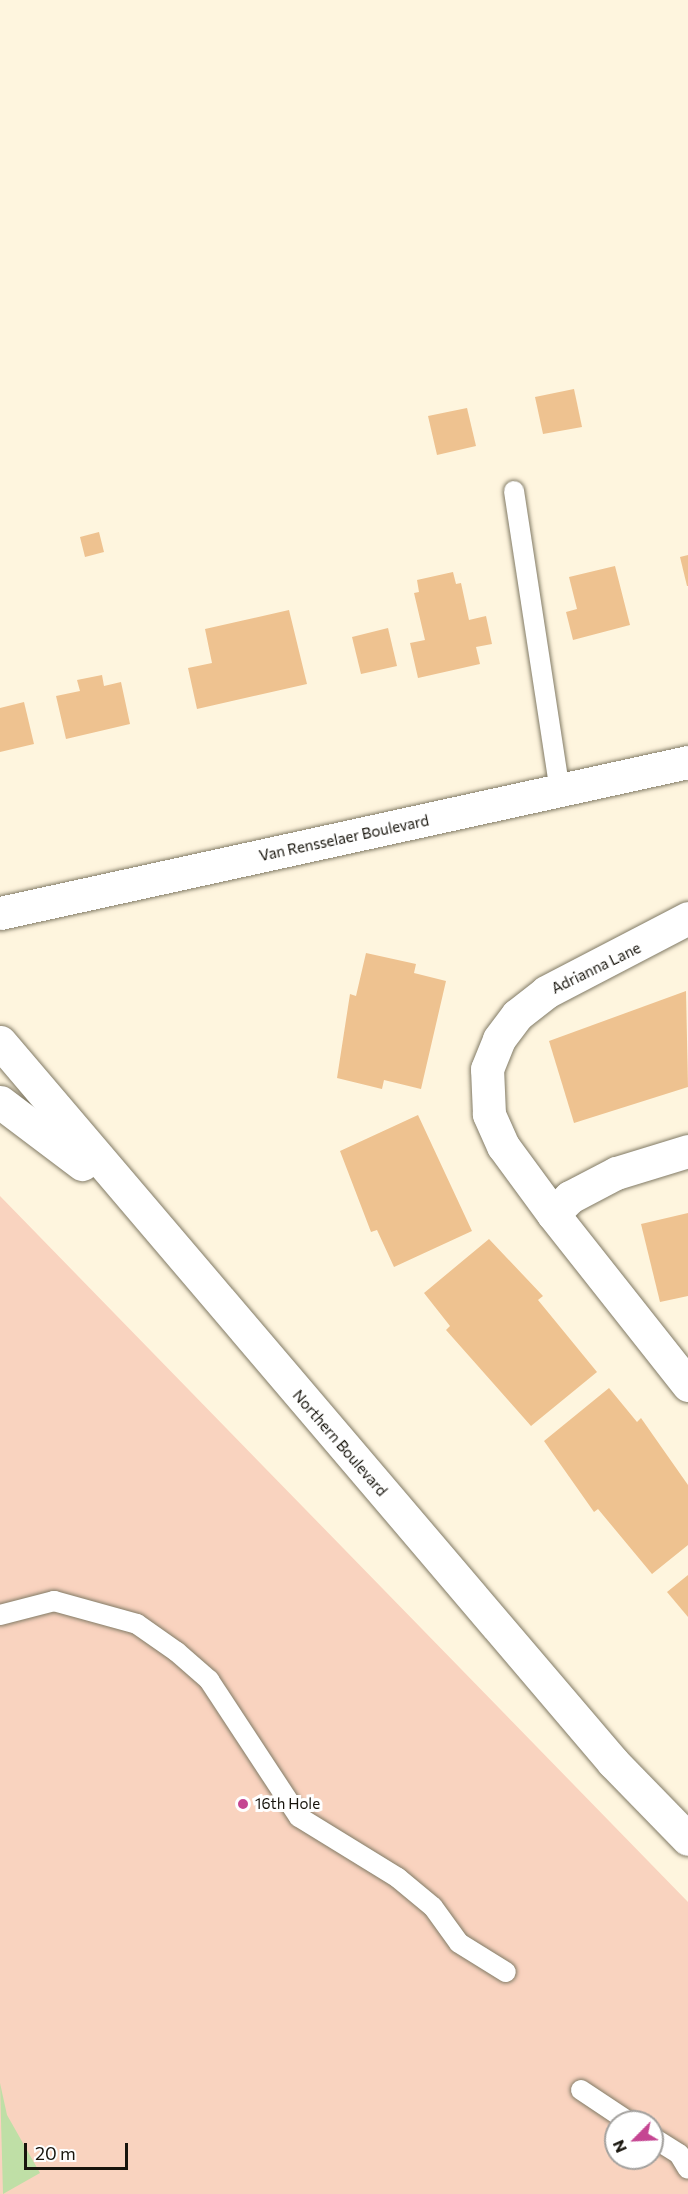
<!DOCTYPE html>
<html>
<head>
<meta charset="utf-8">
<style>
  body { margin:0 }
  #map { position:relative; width:688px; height:2194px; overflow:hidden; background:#fef5de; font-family:Commissioner,sans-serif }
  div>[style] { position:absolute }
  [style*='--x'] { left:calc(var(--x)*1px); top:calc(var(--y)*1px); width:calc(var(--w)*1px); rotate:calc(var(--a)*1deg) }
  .green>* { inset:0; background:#f9d3bf }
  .water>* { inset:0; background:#bfdfa6 }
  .building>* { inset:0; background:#eec290 }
  .roads { filter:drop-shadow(0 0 2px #817a65) drop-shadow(0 0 2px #817a65) }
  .service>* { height:20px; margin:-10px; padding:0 10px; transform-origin:10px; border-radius:10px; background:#fff }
  .minor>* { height:33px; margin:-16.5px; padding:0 16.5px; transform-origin:16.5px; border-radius:16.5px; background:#fff }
  .tertiary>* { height:33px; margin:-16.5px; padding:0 16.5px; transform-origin:16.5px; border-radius:16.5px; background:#fff }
  .secondary>* { height:33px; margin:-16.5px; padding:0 16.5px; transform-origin:16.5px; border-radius:16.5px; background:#fff }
  .dots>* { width:16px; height:16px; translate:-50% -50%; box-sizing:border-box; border:3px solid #fff; border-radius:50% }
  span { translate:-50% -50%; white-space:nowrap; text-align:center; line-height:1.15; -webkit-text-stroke:6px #fff; paint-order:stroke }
  .street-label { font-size:15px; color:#18150d }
  .poi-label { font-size:15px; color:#18150d }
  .left { translate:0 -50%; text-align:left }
  .north { position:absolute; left:604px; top:2110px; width:60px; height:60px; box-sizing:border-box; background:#fff; border:2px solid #a3a19e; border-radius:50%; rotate:246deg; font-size:16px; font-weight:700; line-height:24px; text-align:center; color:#18150d }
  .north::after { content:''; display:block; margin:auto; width:21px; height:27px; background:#c54692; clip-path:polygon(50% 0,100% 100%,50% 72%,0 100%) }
  .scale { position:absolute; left:24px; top:2143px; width:104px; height:27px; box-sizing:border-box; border:3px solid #18150d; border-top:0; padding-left:8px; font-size:18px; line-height:21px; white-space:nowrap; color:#18150d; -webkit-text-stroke:4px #fff; paint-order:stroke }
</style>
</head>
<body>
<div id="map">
  <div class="green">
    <i style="clip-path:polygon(evenodd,0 1196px,688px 1902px,688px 2194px,0 2194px,0 1196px,616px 2122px,652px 2122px,652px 2158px,616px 2158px,616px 2122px)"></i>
  </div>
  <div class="water">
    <i style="clip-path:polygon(0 2083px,7px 2115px,40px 2173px,3px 2194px)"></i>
  </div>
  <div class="building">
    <i style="clip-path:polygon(574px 389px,582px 427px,543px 434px,535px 397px)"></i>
    <i style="clip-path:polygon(467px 408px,476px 446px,437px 455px,428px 416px)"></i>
    <i style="clip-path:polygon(99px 532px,104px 552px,85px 557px,80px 537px)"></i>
    <i style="clip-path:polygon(688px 555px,688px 586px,687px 586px,680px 557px)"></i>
    <i style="clip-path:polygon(615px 566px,630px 625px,573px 640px,566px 612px,577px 609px,569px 577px)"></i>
    <i style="clip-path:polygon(453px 572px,456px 584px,461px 583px,469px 620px,486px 616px,492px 644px,476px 647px,480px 664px,418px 678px,410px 643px,425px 640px,414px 593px,419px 592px,417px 580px)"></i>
    <i style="clip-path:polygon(289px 610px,307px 684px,197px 709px,188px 668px,212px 663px,205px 629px)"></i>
    <i style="clip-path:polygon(388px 628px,397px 666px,361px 674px,352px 637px)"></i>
    <i style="clip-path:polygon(102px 675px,104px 686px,121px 682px,130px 724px,66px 739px,56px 696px,80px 691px,77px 680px)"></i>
    <i style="clip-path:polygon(24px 702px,34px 744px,0 752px,0 708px)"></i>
    <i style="clip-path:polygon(366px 953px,416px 964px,414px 973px,446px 981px,421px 1089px,384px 1080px,382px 1089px,337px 1078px,350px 994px,356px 996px)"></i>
    <i style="clip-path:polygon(686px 991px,688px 1087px,574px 1123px,549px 1041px)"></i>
    <i style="clip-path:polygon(418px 1115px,472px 1231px,394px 1267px,377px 1230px,371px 1232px,340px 1151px)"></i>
    <i style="clip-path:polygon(688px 1213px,688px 1296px,660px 1302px,641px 1224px)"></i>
    <i style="clip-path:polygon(489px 1239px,543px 1296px,538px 1300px,597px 1372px,531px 1426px,446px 1330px,450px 1326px,424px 1293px)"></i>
    <i style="clip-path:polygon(609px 1388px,637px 1422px,641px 1418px,688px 1485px,688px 1545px,652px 1574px,598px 1509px,594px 1512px,544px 1441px)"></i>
    <i style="clip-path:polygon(688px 1575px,688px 1617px,667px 1592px)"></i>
  </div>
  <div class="roads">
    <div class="service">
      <i style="--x:514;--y:491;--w:303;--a:81.3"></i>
      <i style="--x:0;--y:1615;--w:56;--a:-14.5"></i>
      <i style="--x:54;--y:1601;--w:86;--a:15.5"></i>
      <i style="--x:137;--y:1624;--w:49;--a:35"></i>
      <i style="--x:177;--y:1652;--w:43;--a:41.2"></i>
      <i style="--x:209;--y:1680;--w:164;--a:56.7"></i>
      <i style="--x:299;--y:1817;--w:116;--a:31.6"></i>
      <i style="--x:398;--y:1878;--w:45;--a:39.6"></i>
      <i style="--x:433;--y:1907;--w:44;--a:54.2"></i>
      <i style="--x:459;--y:1943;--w:55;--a:31.7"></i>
      <i style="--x:581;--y:2090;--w:58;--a:33.7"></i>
      <i style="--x:652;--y:2137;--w:32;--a:32"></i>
      <i style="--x:679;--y:2154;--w:17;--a:59"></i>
    </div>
    <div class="minor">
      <i style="--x:688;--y:1151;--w:75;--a:163"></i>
      <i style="--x:616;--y:1173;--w:52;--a:152.4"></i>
      <i style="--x:570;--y:1197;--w:24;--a:135"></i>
      <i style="--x:553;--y:1214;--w:218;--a:51.7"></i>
      <i style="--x:553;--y:1214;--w:84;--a:-126.3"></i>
      <i style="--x:503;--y:1146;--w:35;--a:-114"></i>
      <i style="--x:489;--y:1114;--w:45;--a:-92.5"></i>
      <i style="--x:487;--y:1069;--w:32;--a:-68"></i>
      <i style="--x:499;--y:1039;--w:30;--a:-53"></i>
      <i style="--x:517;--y:1015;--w:37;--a:-38"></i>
      <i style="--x:546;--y:992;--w:160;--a:-27.5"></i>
    </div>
    <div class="tertiary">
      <i style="--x:0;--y:913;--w:704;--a:-12.38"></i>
    </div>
    <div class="secondary">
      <i style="--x:0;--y:1042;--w:946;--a:49.59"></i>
      <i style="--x:613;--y:1762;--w:107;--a:45.8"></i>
      <i style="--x:0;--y:1102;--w:103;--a:37.1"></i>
    </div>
  </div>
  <div class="dots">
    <i style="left:243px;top:1804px;background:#c54692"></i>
  </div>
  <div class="street-label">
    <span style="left:344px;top:838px;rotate:-12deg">Van Rensselaer Boulevard</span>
    <span style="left:596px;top:968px;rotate:-26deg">Adrianna Lane</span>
    <span style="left:340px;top:1443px;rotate:49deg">Northern Boulevard</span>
  </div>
  <div class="poi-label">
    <span class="left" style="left:255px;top:1804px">16th Hole</span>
  </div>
  <div class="north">N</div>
  <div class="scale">20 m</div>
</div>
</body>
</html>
